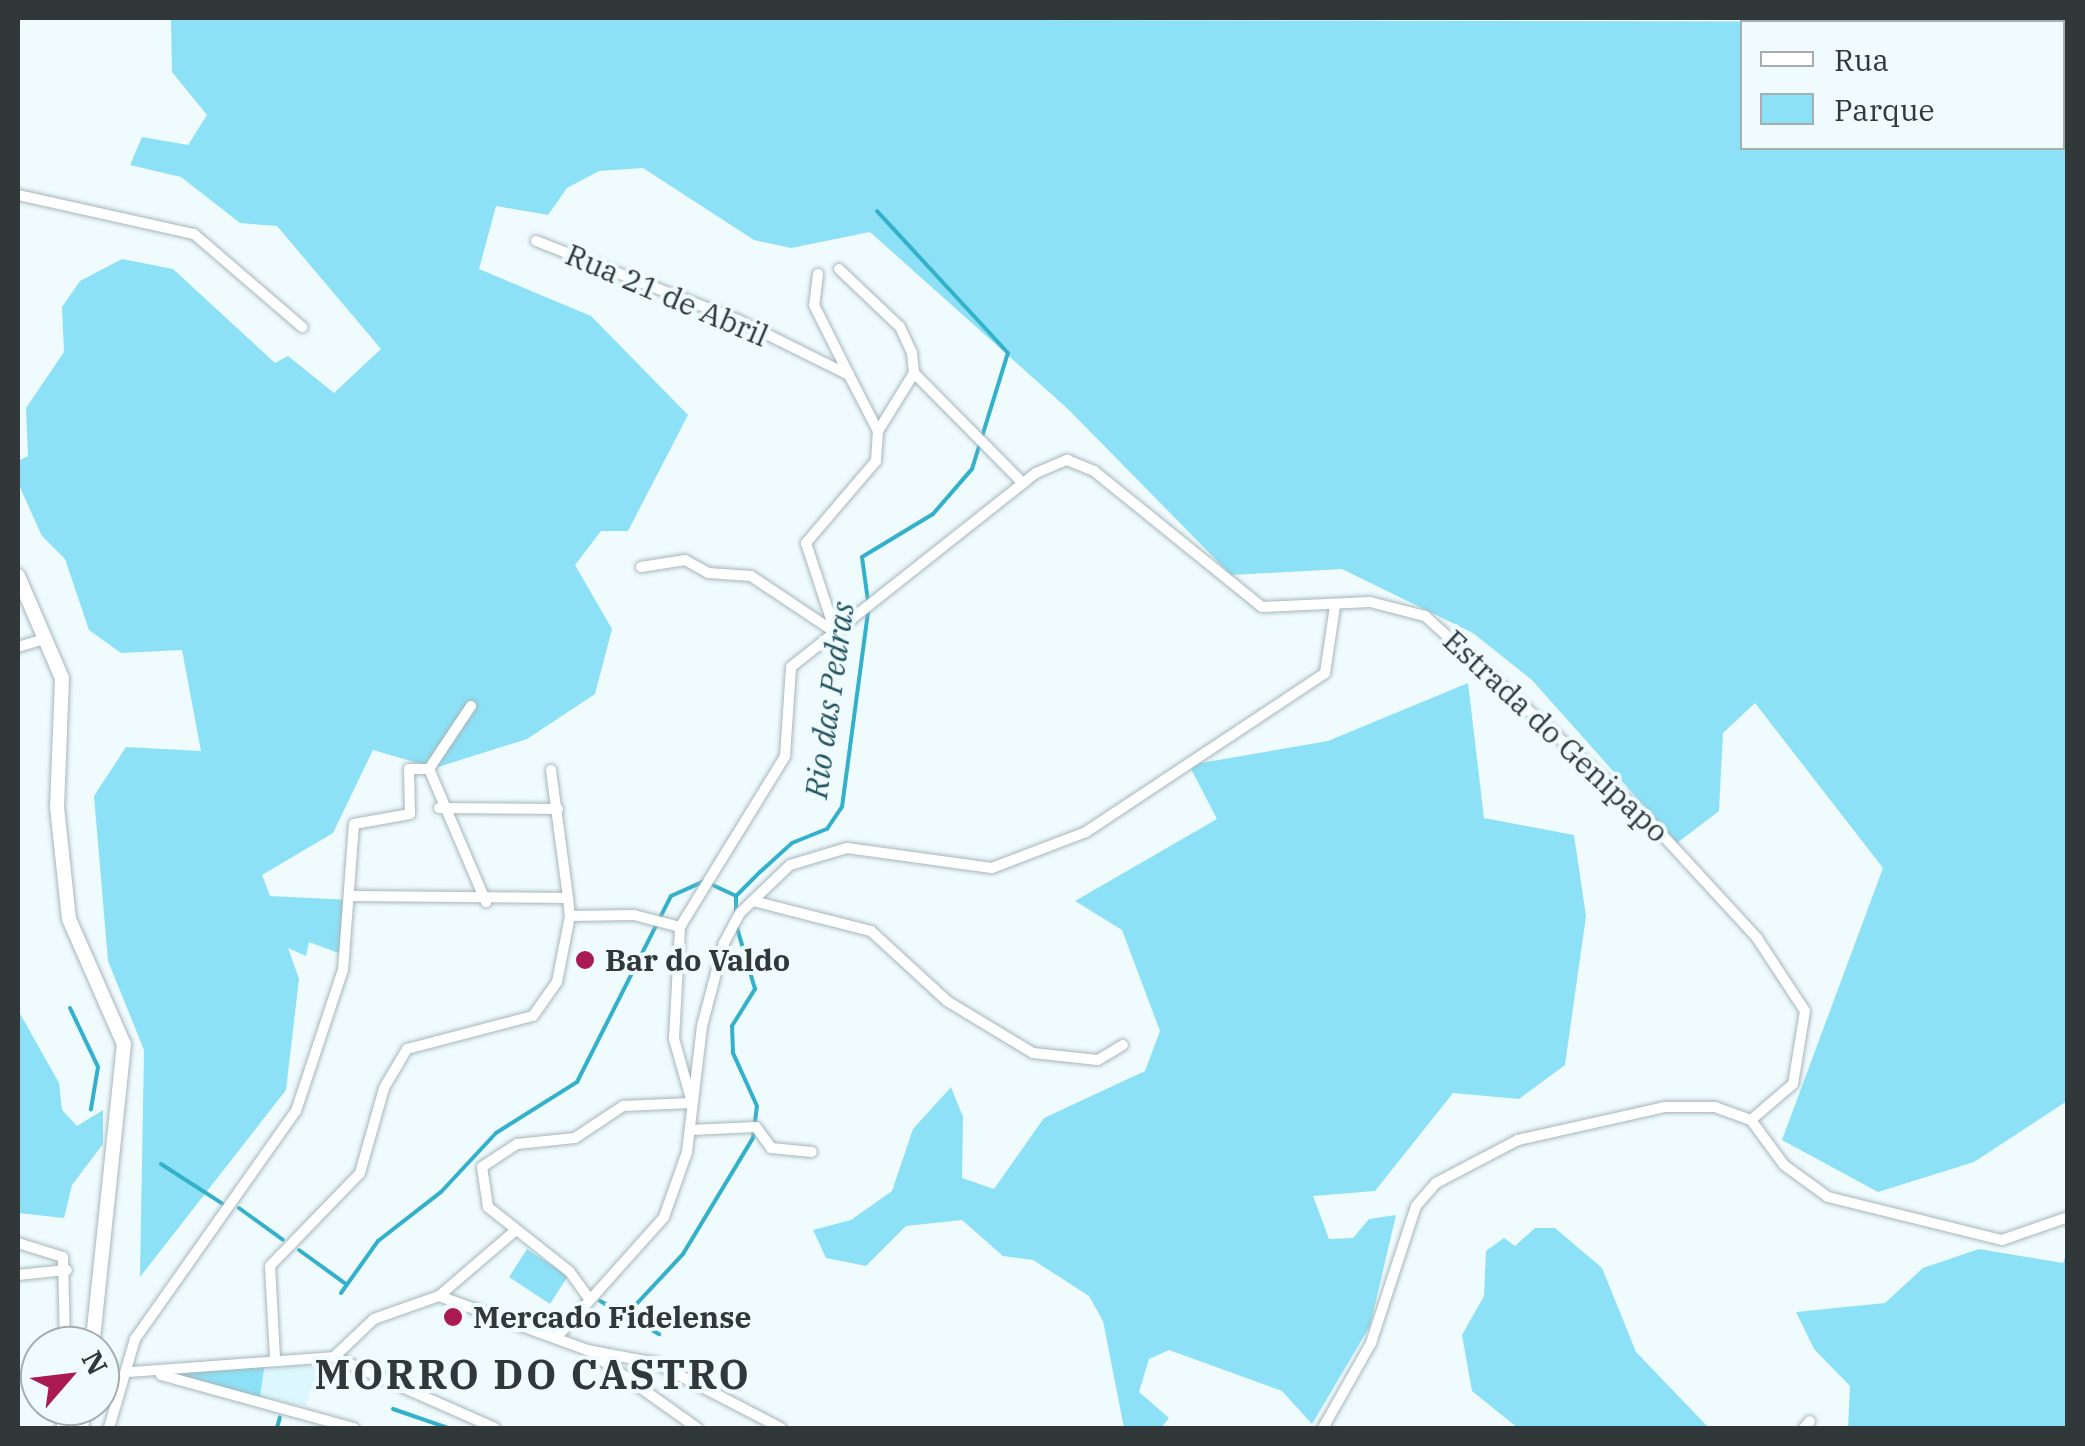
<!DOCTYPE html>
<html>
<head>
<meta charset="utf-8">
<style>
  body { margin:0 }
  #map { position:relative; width:2085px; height:1446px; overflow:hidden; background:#f0fbfe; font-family:"IBM Plex Serif",serif }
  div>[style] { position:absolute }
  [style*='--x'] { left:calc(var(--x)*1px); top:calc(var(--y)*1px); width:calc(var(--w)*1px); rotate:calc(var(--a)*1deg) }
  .built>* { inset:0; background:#dcf7fe }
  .green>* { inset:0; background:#8de1f6 }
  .stream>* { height:4px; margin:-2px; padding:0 2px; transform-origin:2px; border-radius:2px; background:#33b1cb }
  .roads { filter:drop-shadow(0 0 2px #a5b7bb) drop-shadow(0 0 2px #a5b7bb) }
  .street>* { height:10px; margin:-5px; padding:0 5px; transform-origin:5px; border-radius:5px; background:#fff }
  .secondary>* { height:14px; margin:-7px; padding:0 7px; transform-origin:7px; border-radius:7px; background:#fff }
  .dots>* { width:28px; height:28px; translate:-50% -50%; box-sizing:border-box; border:5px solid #f0fbfe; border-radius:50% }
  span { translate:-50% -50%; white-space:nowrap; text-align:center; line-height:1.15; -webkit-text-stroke:8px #f0fbfe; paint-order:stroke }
  .street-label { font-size:30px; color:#31383a }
  .poi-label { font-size:30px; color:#31383a; font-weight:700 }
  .left { translate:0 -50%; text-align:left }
  .water-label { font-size:32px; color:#21545f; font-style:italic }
  .district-label { font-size:40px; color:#31383a; font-weight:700; letter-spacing:2.5px }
  .frame { position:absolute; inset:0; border:20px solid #31383a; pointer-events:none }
  .legend { position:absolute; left:1740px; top:20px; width:325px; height:130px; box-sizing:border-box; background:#f0fbfe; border:2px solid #a4adb0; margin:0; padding:12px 18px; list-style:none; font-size:30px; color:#31383a }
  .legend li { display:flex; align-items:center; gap:20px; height:50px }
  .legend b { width:50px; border:2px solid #a4adb0 }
  .north { position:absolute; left:20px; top:1326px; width:100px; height:100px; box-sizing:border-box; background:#f0fbfe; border:2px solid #a4adb0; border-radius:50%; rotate:62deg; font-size:28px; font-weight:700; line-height:40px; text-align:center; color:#31383a }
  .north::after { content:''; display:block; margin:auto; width:35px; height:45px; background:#ab1b53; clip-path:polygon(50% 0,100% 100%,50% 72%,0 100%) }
</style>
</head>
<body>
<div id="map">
  <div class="built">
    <i style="clip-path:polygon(321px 1365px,305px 1406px,260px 1398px,264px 1366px)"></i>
  </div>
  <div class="green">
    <i style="clip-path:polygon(146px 18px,1973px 22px,1742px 22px,1742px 148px,2062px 148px,2067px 63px,2067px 1101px,1974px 1162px,1878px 1192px,1782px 1140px,1883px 868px,1755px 703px,1723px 733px,1719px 811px,1677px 843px,1532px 680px,1473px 633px,1342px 569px,1231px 575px,1068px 409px,870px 232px,791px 248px,754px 240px,643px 168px,599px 171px,567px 188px,548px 215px,496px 206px,479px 269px,591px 316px,688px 415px,628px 531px,601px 531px,575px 565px,612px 629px,595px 694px,527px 739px,435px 768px,373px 750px,333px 833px,262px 875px,270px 896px,351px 900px,341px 954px,309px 942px,306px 956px,288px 948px,299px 979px,286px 1090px,140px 1277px,144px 1050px,108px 961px,94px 796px,126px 747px,201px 751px,182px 650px,121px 653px,89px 630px,65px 559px,42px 536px,18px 483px,18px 461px,28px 456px,26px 408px,64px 352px,62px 307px,80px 281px,122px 259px,173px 269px,275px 363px,288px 356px,334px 393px,381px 349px,277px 226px,240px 223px,181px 177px,130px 165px,142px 137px,188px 145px,207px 115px,172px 72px,171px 20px)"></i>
    <i style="clip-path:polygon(1468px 683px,1484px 818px,1574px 835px,1586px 916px,1565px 1065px,1519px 1099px,1453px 1093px,1375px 1191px,1313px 1196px,1329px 1239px,1353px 1238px,1369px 1219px,1396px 1215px,1370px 1326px,1312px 1424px,1282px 1391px,1169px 1350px,1149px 1359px,1139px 1392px,1169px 1418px,1161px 1428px,1124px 1428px,1103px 1321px,1089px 1296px,1033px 1260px,1003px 1256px,962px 1220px,906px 1226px,866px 1266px,826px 1258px,813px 1230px,851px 1220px,892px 1191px,913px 1129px,951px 1087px,963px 1117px,962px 1178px,994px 1189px,1044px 1118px,1145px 1071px,1160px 1031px,1122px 930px,1075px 901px,1217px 819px,1189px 765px,1328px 741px)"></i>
    <i style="clip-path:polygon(18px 1010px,59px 1083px,62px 1110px,77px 1126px,103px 1110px,103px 1144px,72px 1185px,64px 1218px,18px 1213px)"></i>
    <i style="clip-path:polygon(1535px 1228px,1555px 1228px,1602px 1268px,1636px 1352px,1709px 1428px,1518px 1428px,1472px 1391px,1462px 1335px,1484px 1296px,1486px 1251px,1504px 1238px,1515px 1246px)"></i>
    <i style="clip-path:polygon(527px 1249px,568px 1276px,550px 1304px,509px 1277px)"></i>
    <i style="clip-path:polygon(1979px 1249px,2063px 1263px,2067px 1251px,2067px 1428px,1848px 1428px,1850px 1386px,1814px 1349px,1796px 1312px,1885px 1303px,1923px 1268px)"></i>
    <i style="clip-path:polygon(265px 1362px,259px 1404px,176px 1380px,176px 1373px)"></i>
  </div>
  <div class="stream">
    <i style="--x:868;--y:601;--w:44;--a:-97.8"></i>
    <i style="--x:862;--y:557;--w:83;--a:-31.2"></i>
    <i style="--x:933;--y:514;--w:60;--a:-49.1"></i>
    <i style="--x:972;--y:469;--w:121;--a:-72.8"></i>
    <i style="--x:1008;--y:353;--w:193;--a:-132.7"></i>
    <i style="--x:736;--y:914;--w:18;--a:-90"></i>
    <i style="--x:736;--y:896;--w:34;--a:-45"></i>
    <i style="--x:760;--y:872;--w:43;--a:-42.2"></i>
    <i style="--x:792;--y:843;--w:38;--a:-22"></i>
    <i style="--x:827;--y:829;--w:27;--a:-56"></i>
    <i style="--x:842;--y:807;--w:198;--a:-82.4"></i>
    <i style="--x:70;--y:1008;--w:65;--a:64.6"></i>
    <i style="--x:98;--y:1067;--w:43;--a:99.5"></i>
    <i style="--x:161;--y:1164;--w:74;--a:32.8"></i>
    <i style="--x:239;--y:1208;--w:54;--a:36"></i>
    <i style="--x:299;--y:1250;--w:58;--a:35.9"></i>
    <i style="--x:341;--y:1293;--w:64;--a:-54.6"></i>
    <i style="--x:378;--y:1241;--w:80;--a:-37.9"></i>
    <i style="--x:441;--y:1192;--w:81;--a:-47"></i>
    <i style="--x:496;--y:1133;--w:96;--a:-32.2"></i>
    <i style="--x:577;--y:1082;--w:208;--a:-63.2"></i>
    <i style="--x:671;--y:896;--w:36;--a:-24"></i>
    <i style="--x:704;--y:881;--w:35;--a:25"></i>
    <i style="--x:600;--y:1301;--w:68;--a:29.2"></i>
    <i style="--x:629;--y:1312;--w:79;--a:-47"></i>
    <i style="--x:683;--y:1254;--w:135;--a:-58.9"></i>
    <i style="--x:753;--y:1138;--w:32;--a:-83"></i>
    <i style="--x:757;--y:1106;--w:58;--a:-114.4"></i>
    <i style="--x:733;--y:1053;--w:27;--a:-92"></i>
    <i style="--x:732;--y:1026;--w:44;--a:-58.1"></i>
    <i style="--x:755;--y:989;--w:64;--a:-106.4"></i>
    <i style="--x:393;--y:1409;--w:58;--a:19.1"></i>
    <i style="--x:277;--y:1428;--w:11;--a:-75"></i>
  </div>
  <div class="roads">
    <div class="street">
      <i style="--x:18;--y:195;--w:180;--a:12.5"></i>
      <i style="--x:194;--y:234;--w:143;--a:40.7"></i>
      <i style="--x:536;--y:241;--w:217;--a:21.4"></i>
      <i style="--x:738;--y:320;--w:124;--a:26.4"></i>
      <i style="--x:849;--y:375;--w:63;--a:62.6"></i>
      <i style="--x:878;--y:431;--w:30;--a:94"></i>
      <i style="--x:876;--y:461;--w:108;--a:130.5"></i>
      <i style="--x:806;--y:543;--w:96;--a:71.8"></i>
      <i style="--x:839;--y:269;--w:84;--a:43.6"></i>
      <i style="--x:900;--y:327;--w:29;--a:65"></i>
      <i style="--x:912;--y:353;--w:20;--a:84"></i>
      <i style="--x:914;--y:373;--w:68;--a:121.8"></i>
      <i style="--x:818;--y:274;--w:31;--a:97"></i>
      <i style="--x:814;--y:305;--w:78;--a:63.4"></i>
      <i style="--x:914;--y:373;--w:155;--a:45.3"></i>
      <i style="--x:641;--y:567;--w:45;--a:-9"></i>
      <i style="--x:685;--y:560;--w:26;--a:29"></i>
      <i style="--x:708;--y:573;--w:43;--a:4"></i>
      <i style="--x:751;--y:576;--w:101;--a:33.7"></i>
      <i style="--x:18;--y:647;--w:30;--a:-17"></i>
      <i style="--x:471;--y:706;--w:76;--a:123.7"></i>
      <i style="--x:429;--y:769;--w:145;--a:66.8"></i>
      <i style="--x:551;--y:770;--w:129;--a:82.4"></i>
      <i style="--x:439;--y:808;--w:119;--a:0.5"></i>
      <i style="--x:351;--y:896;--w:217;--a:0.5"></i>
      <i style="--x:568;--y:898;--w:18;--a:84"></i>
      <i style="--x:570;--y:916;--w:64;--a:-0.9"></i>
      <i style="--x:634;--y:915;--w:48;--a:14.6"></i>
      <i style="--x:753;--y:901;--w:122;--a:14.3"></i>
      <i style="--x:871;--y:931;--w:103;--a:42.6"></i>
      <i style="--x:947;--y:1001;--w:100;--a:31.2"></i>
      <i style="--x:1033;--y:1053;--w:65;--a:6.1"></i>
      <i style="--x:1098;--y:1060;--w:29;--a:-31"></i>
      <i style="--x:691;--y:1099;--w:62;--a:-105.8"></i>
      <i style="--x:674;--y:1039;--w:112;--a:-86.9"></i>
      <i style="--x:680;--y:927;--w:201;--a:-58.4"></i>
      <i style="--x:785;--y:756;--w:89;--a:-86.1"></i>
      <i style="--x:791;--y:667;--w:313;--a:-38.4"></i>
      <i style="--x:1036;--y:473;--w:34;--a:-23"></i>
      <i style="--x:1067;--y:460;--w:29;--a:22"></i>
      <i style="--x:1094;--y:471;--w:216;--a:39"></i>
      <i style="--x:1262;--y:607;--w:108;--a:-2.7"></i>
      <i style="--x:1370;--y:602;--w:57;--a:14.3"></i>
      <i style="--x:1425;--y:616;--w:297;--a:42.3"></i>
      <i style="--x:1645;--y:816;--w:166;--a:47.4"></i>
      <i style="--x:1757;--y:938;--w:87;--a:56.7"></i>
      <i style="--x:1805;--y:1011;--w:74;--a:99.3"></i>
      <i style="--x:1793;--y:1084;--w:55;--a:139.4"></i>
      <i style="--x:691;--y:1130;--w:65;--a:-2.6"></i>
      <i style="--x:756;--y:1127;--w:26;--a:54"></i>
      <i style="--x:771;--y:1148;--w:41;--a:5.6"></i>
      <i style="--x:18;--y:1243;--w:47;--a:17.3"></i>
      <i style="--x:63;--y:1257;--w:89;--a:88.7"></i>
      <i style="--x:18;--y:1275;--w:49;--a:-5.8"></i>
      <i style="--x:439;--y:1296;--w:101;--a:-40.6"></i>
      <i style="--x:588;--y:1297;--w:31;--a:-126"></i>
      <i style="--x:570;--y:1272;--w:105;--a:-141.6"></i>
      <i style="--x:488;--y:1207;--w:40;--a:-98.5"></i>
      <i style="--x:482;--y:1167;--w:42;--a:-33.3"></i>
      <i style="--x:517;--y:1144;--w:58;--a:-5.9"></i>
      <i style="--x:575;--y:1138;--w:58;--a:-33.7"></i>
      <i style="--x:623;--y:1106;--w:68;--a:-2.5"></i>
      <i style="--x:556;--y:1338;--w:162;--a:-48.2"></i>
      <i style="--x:664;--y:1217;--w:69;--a:-70.5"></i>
      <i style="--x:687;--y:1152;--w:127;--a:-83.2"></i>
      <i style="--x:702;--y:1026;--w:86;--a:-75.2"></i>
      <i style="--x:724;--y:943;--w:34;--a:-62"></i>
      <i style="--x:740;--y:913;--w:69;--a:-43.8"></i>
      <i style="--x:790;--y:865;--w:59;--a:-16.6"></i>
      <i style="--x:847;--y:848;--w:146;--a:7.9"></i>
      <i style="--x:992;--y:868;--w:101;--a:-21"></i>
      <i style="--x:1086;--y:832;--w:287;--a:-33.6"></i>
      <i style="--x:1325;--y:673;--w:68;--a:-81.5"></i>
      <i style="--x:592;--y:1353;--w:129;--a:35.5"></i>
      <i style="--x:334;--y:1357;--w:55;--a:-43.5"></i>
      <i style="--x:374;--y:1319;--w:69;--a:-19.5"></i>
      <i style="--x:439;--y:1296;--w:158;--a:20"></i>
      <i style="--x:587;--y:1350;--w:70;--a:10.7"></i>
      <i style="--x:656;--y:1363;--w:141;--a:27.5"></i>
      <i style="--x:275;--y:1358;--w:92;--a:-93.1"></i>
      <i style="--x:270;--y:1266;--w:129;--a:-45.9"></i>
      <i style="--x:360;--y:1173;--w:88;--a:-74.2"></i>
      <i style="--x:384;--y:1088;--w:45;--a:-59.5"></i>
      <i style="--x:407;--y:1049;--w:130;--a:-14.7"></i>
      <i style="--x:533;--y:1016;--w:42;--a:-54.8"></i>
      <i style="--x:557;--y:982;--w:67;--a:-78.9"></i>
      <i style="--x:130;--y:1372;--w:205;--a:-4.2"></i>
      <i style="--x:334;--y:1357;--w:176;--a:23.8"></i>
      <i style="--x:161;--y:1375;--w:200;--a:15.4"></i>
      <i style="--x:62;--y:1428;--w:22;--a:-90"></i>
      <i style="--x:109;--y:1428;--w:93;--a:-73.7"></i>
      <i style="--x:135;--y:1339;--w:279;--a:-54.8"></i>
      <i style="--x:296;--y:1111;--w:149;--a:-71.6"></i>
      <i style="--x:343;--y:970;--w:146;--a:-85.7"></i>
      <i style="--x:354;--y:824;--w:57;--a:-10.1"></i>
      <i style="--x:410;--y:814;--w:45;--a:-91.3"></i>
      <i style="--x:409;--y:769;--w:20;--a:0"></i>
      <i style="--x:1323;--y:1428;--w:98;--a:-60.5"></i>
      <i style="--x:1371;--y:1343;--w:144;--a:-71.8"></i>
      <i style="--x:1416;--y:1206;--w:30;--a:-49"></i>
      <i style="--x:1436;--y:1183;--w:93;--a:-27.7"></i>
      <i style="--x:1518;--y:1140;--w:150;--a:-12.7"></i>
      <i style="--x:1664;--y:1107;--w:51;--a:0"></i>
      <i style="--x:1715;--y:1107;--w:38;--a:20"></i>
      <i style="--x:1751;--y:1120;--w:56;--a:53.7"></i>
      <i style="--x:1784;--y:1165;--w:54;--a:36"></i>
      <i style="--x:1828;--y:1197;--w:179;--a:13.9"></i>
      <i style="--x:2002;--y:1240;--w:70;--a:-19.2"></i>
      <i style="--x:1804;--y:1428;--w:9;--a:-49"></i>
    </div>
    <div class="secondary">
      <i style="--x:18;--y:576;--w:111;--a:66.7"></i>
      <i style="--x:62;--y:678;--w:129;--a:92.2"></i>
      <i style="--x:57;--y:807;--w:113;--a:83.9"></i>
      <i style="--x:69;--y:919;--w:137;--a:66.3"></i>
      <i style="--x:124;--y:1044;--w:304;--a:96"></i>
      <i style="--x:81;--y:1428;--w:22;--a:-80"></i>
    </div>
  </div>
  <div class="dots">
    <i style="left:585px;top:960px;background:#ab1b53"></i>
    <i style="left:453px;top:1317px;background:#ab1b53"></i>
  </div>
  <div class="street-label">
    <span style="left:667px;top:295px;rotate:23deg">Rua 21 de Abril</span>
    <span style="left:1556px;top:736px;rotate:43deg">Estrada do Genipapo</span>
  </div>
  <div class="poi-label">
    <span class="left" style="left:605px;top:960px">Bar do Valdo</span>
    <span class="left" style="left:473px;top:1317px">Mercado Fidelense</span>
  </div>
  <div class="water-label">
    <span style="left:829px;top:700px;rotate:-82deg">Rio das Pedras</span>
  </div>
  <div class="district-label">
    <span style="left:533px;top:1374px">MORRO DO CASTRO</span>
  </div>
  <div class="frame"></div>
  <ul class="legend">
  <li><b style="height:12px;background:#fff"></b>Rua</li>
  <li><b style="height:28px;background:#8de1f6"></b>Parque</li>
  </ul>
  <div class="north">N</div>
</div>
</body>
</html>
